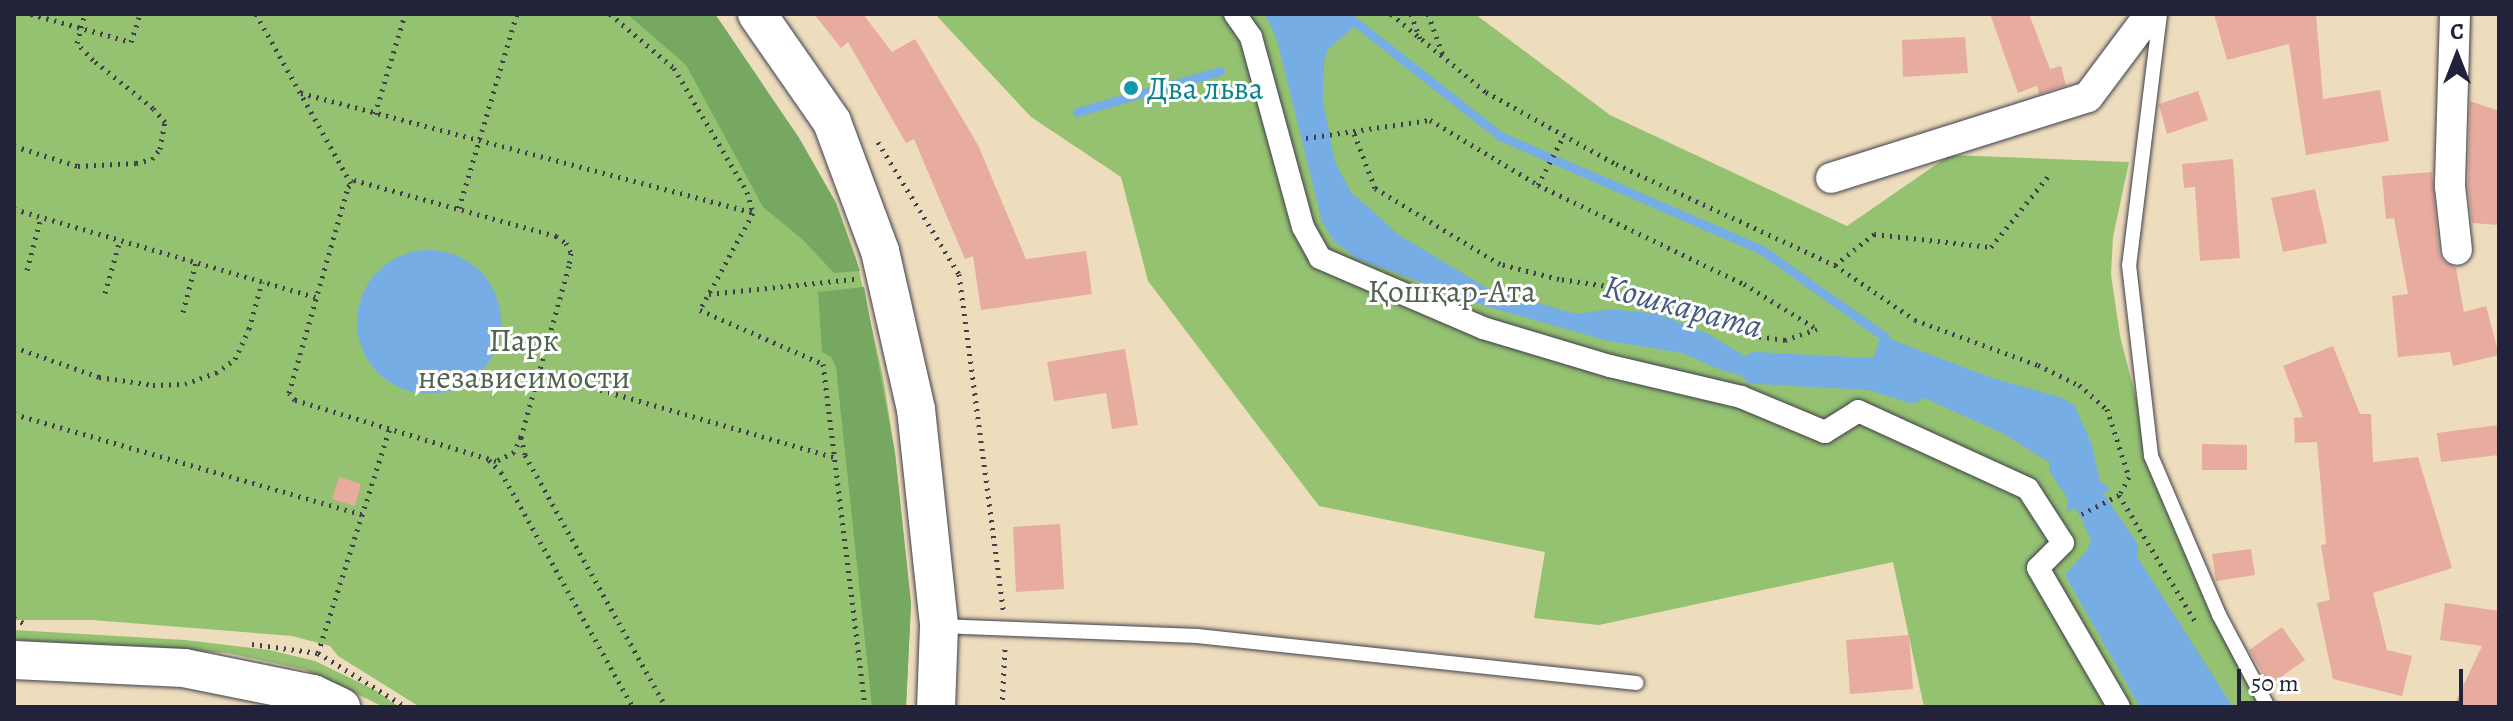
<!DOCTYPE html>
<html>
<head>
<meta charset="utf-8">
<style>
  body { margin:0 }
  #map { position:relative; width:2513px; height:721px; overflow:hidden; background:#eeddbc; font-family:Alegreya,serif }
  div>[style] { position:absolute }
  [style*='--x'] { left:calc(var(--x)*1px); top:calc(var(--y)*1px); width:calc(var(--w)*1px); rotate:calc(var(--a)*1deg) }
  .green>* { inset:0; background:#94c270 }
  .forest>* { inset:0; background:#77a862 }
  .water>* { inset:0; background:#77ade5 }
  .round { border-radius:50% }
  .stream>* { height:9px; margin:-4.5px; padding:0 4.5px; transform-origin:4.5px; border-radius:4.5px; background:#77ade5 }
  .canal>* { height:32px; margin:-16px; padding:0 16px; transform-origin:16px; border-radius:16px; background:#77ade5 }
  .building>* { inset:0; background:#e8ab9f }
  .path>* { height:5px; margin-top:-2.5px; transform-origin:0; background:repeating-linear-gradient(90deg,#413e4e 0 2px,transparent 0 8px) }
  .roads { filter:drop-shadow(0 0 2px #413e4e) drop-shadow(0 0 2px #413e4e) }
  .service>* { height:14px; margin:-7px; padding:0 7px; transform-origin:7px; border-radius:7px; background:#fff }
  .pedestrian>* { height:22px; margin:-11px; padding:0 11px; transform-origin:11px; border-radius:11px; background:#fff }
  .minor>* { height:30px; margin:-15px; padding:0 15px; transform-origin:15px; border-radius:15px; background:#fff }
  .tertiary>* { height:38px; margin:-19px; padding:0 19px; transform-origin:19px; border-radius:19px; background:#fff }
  .dots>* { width:22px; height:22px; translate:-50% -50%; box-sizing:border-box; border:4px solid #fff; border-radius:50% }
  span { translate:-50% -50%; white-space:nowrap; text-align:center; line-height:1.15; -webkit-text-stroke:6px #fff; paint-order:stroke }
  .culture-label { font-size:32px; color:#0d838f }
  .left { translate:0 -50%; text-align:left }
  .park-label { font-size:32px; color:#506250 }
  .water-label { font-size:34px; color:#445a7f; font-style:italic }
  .frame { position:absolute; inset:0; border:16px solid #22223b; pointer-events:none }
  .north { position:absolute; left:2417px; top:16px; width:80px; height:80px; -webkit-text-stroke:6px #fff; paint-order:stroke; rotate:0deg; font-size:22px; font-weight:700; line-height:32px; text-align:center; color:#22223b }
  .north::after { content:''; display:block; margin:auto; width:28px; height:36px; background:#22223b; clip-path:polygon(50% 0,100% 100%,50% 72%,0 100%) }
  .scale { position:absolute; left:2237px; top:669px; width:226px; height:36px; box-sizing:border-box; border:4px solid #22223b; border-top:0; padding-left:10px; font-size:24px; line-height:28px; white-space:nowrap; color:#22223b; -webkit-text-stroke:6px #fff; paint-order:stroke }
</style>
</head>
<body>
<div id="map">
  <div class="green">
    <i style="clip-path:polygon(14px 14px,715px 14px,799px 138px,836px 203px,856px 258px,883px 377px,895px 453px,911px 604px,906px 707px,420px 707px,338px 656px,330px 646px,292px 636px,92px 620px,14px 620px)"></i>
    <i style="clip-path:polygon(935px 14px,1475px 14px,1610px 115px,1847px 226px,1950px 155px,2129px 162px,2113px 237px,2111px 274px,2120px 336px,2151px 456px,2268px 707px,1924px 707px,1893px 562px,1599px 625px,1534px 618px,1545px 552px,1319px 506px,1148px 281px,1121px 177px,1031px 117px)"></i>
    <i style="clip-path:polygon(14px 630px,185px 640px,269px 650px,315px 661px,377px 691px,399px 707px,384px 707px,306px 670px,227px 653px,14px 640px)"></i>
  </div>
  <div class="forest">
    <i style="clip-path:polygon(627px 14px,715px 14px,799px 138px,836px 203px,860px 271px,834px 273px,802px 239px,763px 207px,686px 65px)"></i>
    <i style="clip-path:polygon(864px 287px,895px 453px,911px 604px,906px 707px,872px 707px,836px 367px,831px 357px,822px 352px,818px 292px)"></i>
  </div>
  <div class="water">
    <i style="clip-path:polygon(1265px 14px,1348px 14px,1355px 26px,1328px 49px,1324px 62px,1323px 101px,1335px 162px,1351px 192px,1399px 235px,1487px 288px,1576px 314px,1612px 309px,1658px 314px,1707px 333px,1746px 357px,1803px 365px,1792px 381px,1763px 382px,1721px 370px,1682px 353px,1608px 341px,1485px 306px,1358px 259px,1334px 241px,1322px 222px,1277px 40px)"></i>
    <i class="round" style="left:357px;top:250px;width:144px;height:144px"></i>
    <i style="clip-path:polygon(1885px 337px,1989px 377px,2062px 398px,2075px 406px,2092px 445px,2100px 481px,2111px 489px,2067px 512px,2069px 490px,2054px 465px,2002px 433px,1871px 374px)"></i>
    <i style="clip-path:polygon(2108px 511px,2233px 707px,2140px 707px,2065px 575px,2088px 549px,2091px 539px,2083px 523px)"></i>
  </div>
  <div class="stream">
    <i style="--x:1345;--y:14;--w:197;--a:38.2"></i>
    <i style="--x:1500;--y:136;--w:286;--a:23.5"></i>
    <i style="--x:1762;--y:250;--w:151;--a:35.3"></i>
    <i style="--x:1885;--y:337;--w:40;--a:111"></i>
    <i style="--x:1077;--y:112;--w:149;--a:-16"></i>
  </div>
  <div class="canal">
    <i style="--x:1756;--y:368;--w:115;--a:3"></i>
    <i style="--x:1871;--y:374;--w:43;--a:17.6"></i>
    <i style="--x:2065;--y:466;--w:101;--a:55.5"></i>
  </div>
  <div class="building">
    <i style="clip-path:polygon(814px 14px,863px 14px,892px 52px,915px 39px,978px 145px,1026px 259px,1086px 251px,1092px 294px,981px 310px,973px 256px,965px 259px,914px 139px,906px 143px,848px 42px,841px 48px)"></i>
    <i style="clip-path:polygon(1990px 14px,2029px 14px,2050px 69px,2061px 66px,2066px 85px,2039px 94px,2037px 86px,2018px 93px)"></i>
    <i style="clip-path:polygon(2214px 14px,2316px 14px,2323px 99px,2380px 90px,2389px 141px,2306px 155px,2289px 44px,2227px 60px)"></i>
    <i style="clip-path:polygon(1965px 37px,1968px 73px,1903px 77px,1902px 40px)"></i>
    <i style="clip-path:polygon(2198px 91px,2208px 120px,2167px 134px,2159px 104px)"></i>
    <i style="clip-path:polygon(2470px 101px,2499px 111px,2499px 225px,2472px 223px,2468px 185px)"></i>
    <i style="clip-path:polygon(2233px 159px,2240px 258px,2200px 261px,2195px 187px,2184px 188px,2182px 164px)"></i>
    <i style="clip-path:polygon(2432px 172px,2439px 253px,2443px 261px,2456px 268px,2464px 312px,2486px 306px,2499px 355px,2453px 366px,2450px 352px,2398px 357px,2392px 296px,2408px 294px,2394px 218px,2386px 219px,2382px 176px)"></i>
    <i style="clip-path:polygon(2315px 189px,2327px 243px,2283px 252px,2271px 198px)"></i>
    <i style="clip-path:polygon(2333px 346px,2360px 414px,2371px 414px,2373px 462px,2418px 457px,2452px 568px,2373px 593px,2387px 650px,2412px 656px,2402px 696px,2333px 679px,2317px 603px,2330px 600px,2321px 545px,2326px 544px,2317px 442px,2295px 443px,2294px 418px,2303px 417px,2283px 366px)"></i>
    <i style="clip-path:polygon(1125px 349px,1138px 425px,1112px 429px,1106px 393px,1054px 401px,1047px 362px)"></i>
    <i style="clip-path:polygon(2499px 425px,2499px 455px,2441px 462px,2437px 433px)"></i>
    <i style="clip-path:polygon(2202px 444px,2247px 445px,2247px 470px,2202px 470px)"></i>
    <i style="clip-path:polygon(339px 477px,361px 484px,355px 506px,332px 499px)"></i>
    <i style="clip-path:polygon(1060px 524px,1064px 589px,1016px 592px,1013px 527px)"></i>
    <i style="clip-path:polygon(2251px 549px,2255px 575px,2216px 581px,2212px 554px)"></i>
    <i style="clip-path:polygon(2445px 603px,2499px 611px,2499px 707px,2453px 707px,2482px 646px,2440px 640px)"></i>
    <i style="clip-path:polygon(2282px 627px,2305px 660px,2270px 685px,2249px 650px)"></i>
    <i style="clip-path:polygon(1909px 635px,1913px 689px,1850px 694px,1846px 640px)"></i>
  </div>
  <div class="path">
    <i style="--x:31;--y:14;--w:104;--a:15.6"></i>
    <i style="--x:131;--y:42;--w:29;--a:-72"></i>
    <i style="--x:256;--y:14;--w:194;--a:60.7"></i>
    <i style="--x:610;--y:14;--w:84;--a:40.2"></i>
    <i style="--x:674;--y:68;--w:144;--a:59.5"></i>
    <i style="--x:747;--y:192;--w:22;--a:74"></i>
    <i style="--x:753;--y:213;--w:111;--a:118.7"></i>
    <i style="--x:700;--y:310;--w:134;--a:23.7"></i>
    <i style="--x:823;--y:364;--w:346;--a:83"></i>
    <i style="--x:1391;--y:14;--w:123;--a:39.4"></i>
    <i style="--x:1486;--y:92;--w:149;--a:29"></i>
    <i style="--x:1616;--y:164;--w:241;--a:24.8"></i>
    <i style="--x:1835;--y:265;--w:97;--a:34.5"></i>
    <i style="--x:1915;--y:320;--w:131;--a:20.1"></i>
    <i style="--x:2038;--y:365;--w:46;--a:26"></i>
    <i style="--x:2079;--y:385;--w:37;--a:41"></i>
    <i style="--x:2107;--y:409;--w:71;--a:72.1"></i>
    <i style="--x:2129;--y:477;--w:21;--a:119"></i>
    <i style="--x:2119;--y:495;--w:48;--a:152.9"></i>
    <i style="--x:1411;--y:14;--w:27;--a:70"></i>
    <i style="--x:1428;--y:14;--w:47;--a:70"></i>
    <i style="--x:301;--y:93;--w:466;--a:14.8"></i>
    <i style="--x:375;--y:114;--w:104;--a:-73.3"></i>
    <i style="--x:1306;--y:138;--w:125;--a:-8.3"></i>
    <i style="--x:1430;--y:120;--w:126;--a:31"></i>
    <i style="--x:1538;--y:185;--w:229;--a:25.7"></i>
    <i style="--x:1744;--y:284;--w:86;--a:31.7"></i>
    <i style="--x:1817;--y:329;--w:34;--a:161"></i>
    <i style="--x:1785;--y:340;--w:28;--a:-172"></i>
    <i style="--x:1757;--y:336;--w:78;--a:-153.4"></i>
    <i style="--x:1687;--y:301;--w:45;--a:-167.2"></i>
    <i style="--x:1643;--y:291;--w:85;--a:-171.9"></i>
    <i style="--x:1559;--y:279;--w:61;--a:-165.7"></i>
    <i style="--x:1500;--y:264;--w:146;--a:-148.7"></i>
    <i style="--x:1375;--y:188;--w:59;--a:-110.9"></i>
    <i style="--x:878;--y:142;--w:155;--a:58.5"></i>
    <i style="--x:959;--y:274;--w:339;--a:82.5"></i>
    <i style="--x:14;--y:146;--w:67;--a:17.4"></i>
    <i style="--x:78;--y:166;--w:58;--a:-3"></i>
    <i style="--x:136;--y:163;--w:16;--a:-14"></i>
    <i style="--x:152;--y:159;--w:13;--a:-51"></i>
    <i style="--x:160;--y:149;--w:27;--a:-80"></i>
    <i style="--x:165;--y:122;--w:18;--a:-131"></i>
    <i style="--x:153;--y:108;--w:77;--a:-141.3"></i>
    <i style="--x:93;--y:60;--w:23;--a:-133"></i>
    <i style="--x:77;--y:43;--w:30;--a:-75"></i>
    <i style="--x:1538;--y:185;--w:56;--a:-62.5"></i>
    <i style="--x:459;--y:208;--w:202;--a:-73.4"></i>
    <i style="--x:14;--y:209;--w:314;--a:16.3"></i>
    <i style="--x:1835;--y:265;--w:50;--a:-38.5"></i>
    <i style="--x:1874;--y:234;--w:118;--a:6.3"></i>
    <i style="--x:1991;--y:247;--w:94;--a:-51.1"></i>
    <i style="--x:27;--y:270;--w:55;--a:-75.2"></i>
    <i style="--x:105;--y:293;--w:55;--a:-74.2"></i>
    <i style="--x:709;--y:294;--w:146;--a:-5.9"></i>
    <i style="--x:183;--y:312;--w:52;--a:-75.4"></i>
    <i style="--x:14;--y:347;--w:90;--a:19.4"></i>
    <i style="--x:99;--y:377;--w:55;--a:8.4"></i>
    <i style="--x:153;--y:385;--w:32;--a:-2"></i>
    <i style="--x:185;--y:384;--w:33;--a:-20"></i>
    <i style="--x:216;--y:373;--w:24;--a:-36"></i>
    <i style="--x:235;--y:359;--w:33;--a:-65"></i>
    <i style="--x:249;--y:329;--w:49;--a:-74.5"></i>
    <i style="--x:539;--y:372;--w:307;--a:16.1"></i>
    <i style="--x:14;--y:414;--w:364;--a:16.1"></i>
    <i style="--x:521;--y:437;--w:17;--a:115"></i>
    <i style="--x:514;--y:452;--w:20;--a:153"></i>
    <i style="--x:496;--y:461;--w:210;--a:-163.1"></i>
    <i style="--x:295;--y:400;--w:9;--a:-131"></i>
    <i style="--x:289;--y:393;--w:214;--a:-74"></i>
    <i style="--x:348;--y:187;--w:9;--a:-49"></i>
    <i style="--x:354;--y:180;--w:210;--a:15.5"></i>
    <i style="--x:556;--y:236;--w:12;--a:35"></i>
    <i style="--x:566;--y:243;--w:11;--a:63"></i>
    <i style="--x:571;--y:253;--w:13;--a:99"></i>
    <i style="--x:569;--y:266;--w:178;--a:105.7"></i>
    <i style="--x:521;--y:437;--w:18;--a:77"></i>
    <i style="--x:525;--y:455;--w:289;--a:60.8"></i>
    <i style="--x:489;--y:460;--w:17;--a:45"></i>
    <i style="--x:501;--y:472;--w:270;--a:60.7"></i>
    <i style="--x:2119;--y:495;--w:147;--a:58.9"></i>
    <i style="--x:14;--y:618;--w:15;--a:28"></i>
    <i style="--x:252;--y:644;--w:67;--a:7.8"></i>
    <i style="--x:318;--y:653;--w:103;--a:31.5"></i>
    <i style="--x:318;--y:653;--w:236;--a:-72.3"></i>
    <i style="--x:1002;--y:707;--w:59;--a:-87.1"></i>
  </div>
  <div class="roads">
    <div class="service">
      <i style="--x:2160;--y:14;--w:253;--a:97"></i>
      <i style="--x:2129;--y:265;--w:192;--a:83.4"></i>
      <i style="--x:2151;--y:456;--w:173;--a:66.8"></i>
      <i style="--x:2219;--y:615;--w:104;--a:62"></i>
      <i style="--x:939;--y:626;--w:258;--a:2.2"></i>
      <i style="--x:1197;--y:636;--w:442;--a:6.1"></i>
    </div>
    <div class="pedestrian">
      <i style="--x:1235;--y:14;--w:28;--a:55"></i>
      <i style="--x:1251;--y:37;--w:197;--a:74.7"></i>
      <i style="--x:1303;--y:227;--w:35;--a:61"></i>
      <i style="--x:1320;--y:258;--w:177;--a:23.2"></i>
      <i style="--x:1483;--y:328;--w:133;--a:16.7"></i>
      <i style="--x:1610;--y:366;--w:135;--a:13.3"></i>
      <i style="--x:1741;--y:397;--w:91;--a:22.6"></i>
      <i style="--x:1825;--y:432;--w:39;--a:-32"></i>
      <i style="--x:1858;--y:411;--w:187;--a:24.6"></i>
      <i style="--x:2028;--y:489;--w:64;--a:57.1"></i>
      <i style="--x:2063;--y:543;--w:35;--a:135"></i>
      <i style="--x:2038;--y:568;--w:161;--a:59.8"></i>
    </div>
    <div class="minor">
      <i style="--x:2455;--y:14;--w:172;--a:91.7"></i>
      <i style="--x:2450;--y:186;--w:64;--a:83.8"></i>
      <i style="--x:1831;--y:178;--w:269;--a:-17.5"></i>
      <i style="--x:2088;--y:97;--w:104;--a:-53.2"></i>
    </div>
    <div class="tertiary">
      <i style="--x:757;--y:14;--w:131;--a:55.2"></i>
      <i style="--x:832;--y:122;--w:138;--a:69.6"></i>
      <i style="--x:880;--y:251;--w:162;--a:77.2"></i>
      <i style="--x:916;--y:409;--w:218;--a:83.9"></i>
      <i style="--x:939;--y:626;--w:81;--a:92.1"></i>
      <i style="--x:14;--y:660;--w:170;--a:2.7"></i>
      <i style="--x:184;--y:668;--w:132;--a:11.4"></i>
      <i style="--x:313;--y:694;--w:31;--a:25"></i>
    </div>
  </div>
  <div class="dots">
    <i style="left:1131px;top:88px;background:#0f9aa8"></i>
  </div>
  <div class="culture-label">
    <span class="left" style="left:1147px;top:88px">Два льва</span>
  </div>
  <div class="park-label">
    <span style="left:1452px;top:291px">Қошқар-Ата</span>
    <span style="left:524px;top:359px">Парк<br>независимости</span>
  </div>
  <div class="water-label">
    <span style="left:1683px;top:306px;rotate:15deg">Кошкарата</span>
  </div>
  <div class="frame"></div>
  <div class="north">С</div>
  <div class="scale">50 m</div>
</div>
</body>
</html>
